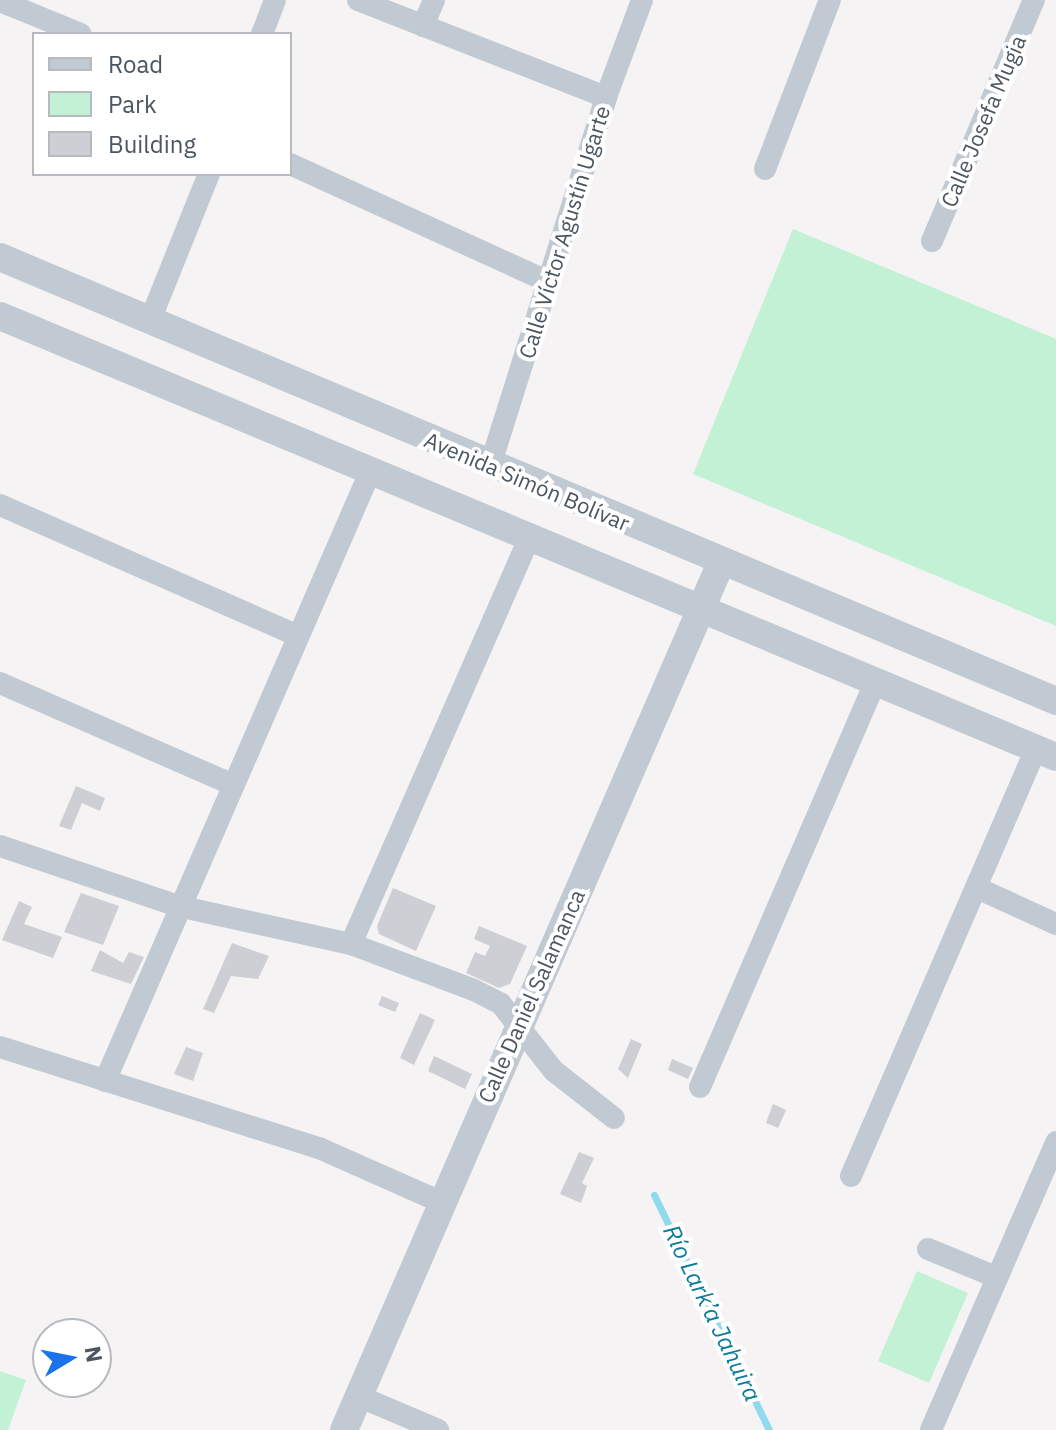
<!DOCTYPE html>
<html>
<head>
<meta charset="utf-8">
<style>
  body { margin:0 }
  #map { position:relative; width:1056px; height:1430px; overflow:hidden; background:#f5f3f3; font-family:"IBM Plex Sans",sans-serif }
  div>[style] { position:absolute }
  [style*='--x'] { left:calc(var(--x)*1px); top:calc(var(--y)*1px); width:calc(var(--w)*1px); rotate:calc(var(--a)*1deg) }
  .green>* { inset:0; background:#c3f1d5 }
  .stream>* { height:7px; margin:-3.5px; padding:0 3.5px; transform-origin:3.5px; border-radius:3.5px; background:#90daee }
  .building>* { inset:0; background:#cdcfd5 }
  .minor>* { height:22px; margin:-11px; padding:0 11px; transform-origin:11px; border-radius:11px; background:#c1cad2 }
  .tertiary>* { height:28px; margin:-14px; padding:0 14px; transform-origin:14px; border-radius:14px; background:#c1cad2 }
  span { translate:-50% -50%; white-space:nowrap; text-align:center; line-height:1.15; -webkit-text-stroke:8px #fff; paint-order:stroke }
  .street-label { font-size:22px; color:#4a5661 }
  .water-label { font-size:24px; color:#0c7c9b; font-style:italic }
  .legend { position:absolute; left:32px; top:32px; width:260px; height:144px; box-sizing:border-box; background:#fff; border:2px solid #b7bbc0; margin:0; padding:10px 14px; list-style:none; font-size:24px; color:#4a5661 }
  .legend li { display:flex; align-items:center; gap:16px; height:40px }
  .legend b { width:40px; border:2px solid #b7bbc0 }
  .north { position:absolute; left:32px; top:1318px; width:80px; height:80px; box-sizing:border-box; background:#fff; border:2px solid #b7bbc0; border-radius:50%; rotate:80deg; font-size:22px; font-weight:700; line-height:32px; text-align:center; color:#4a5661 }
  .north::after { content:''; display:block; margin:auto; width:28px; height:36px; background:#1a73e8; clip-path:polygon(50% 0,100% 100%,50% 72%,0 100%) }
</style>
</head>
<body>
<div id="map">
  <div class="green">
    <i style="clip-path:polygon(793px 229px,1056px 339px,1056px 626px,693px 474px)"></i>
    <i style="clip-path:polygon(917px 1271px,968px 1293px,929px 1383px,878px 1361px)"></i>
    <i style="clip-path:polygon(0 1371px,26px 1380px,8px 1430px,0 1430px)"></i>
  </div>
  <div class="stream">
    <i style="--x:654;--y:1195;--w:262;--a:63.9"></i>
  </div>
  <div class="building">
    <i style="clip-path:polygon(76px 786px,105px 798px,100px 811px,82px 803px,71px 830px,59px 826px)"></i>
    <i style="clip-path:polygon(393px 888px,436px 906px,416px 951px,379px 934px,377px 926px)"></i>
    <i style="clip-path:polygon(81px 893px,119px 906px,103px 945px,64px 932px)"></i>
    <i style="clip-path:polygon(19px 901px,32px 907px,24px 924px,62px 937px,53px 958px,2px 940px)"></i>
    <i style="clip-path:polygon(479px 926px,527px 946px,510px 984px,499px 988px,466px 973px,475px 952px,485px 956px,490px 946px,474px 939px)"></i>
    <i style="clip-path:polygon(232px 943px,269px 956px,258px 979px,231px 976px,214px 1013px,203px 1009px)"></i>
    <i style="clip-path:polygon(100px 950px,123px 963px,129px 952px,144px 957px,131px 984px,91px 971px)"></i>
    <i style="clip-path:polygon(382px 996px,399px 1003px,395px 1012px,378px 1005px)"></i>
    <i style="clip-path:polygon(420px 1013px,435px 1020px,414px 1065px,400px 1058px)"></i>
    <i style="clip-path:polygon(631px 1039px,642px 1044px,628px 1078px,618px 1069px)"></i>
    <i style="clip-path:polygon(186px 1047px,203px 1053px,193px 1081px,174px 1074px)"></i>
    <i style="clip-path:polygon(434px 1056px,472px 1074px,465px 1089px,428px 1071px)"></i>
    <i style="clip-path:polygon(672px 1059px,693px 1068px,688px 1079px,668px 1070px)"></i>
    <i style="clip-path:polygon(773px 1104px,786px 1110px,778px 1128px,766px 1123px)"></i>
    <i style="clip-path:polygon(579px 1152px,594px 1158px,582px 1183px,587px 1186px,581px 1203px,560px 1194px)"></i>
  </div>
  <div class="minor">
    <i style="--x:358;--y:0;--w:266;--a:21.4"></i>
    <i style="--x:0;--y:1;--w:87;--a:22.2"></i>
    <i style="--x:423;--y:26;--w:28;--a:-67"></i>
    <i style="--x:262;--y:34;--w:36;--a:-69"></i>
    <i style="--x:290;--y:164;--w:285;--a:24.5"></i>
    <i style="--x:765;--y:169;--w:181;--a:-69"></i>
    <i style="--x:932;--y:241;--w:262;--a:-67.1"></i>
    <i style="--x:151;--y:318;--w:155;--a:-68.1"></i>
    <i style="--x:490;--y:466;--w:387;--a:-72.5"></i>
    <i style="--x:606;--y:97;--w:103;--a:-69.6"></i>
    <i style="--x:0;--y:505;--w:323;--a:23.7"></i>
    <i style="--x:0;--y:683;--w:252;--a:23.6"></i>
    <i style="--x:0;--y:846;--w:188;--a:18.6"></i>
    <i style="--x:178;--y:906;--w:177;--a:12.4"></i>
    <i style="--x:351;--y:944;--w:131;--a:20.5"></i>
    <i style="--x:474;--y:990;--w:30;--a:27"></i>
    <i style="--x:501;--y:1004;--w:85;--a:51.7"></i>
    <i style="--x:554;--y:1071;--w:76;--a:38.1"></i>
    <i style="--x:977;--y:888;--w:87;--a:24.5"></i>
    <i style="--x:351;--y:944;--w:441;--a:-66.3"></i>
    <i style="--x:0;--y:1047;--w:335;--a:17.6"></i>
    <i style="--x:319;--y:1148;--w:133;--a:23.9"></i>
    <i style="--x:105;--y:1081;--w:664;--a:-66.48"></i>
    <i style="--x:700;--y:1087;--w:440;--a:-66.6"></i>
    <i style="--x:851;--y:1176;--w:465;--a:-66.6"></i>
    <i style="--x:928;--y:1249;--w:74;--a:22.4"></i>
    <i style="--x:358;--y:1396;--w:87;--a:23"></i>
    <i style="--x:931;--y:1430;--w:314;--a:-66.5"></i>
  </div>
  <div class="tertiary">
    <i style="--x:0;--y:257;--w:1146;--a:22.8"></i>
    <i style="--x:0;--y:316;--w:1144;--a:22.67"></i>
    <i style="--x:344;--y:1430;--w:945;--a:-66.5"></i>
  </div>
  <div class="street-label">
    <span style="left:983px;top:121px;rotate:-67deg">Calle Josefa Mugia</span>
    <span style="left:564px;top:232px;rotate:-73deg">Calle Víctor Agustín Ugarte</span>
    <span style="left:527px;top:481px;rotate:23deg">Avenida Simón Bolívar</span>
    <span style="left:531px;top:996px;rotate:-66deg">Calle Daniel Salamanca</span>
  </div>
  <div class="water-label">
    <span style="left:712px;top:1313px;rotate:64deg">Río Lark’a Jahuira</span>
  </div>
  <ul class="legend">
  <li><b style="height:10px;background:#c1cad2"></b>Road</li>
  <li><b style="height:22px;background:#c3f1d5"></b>Park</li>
  <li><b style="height:22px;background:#cdcfd5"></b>Building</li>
  </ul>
  <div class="north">N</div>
</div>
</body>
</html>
